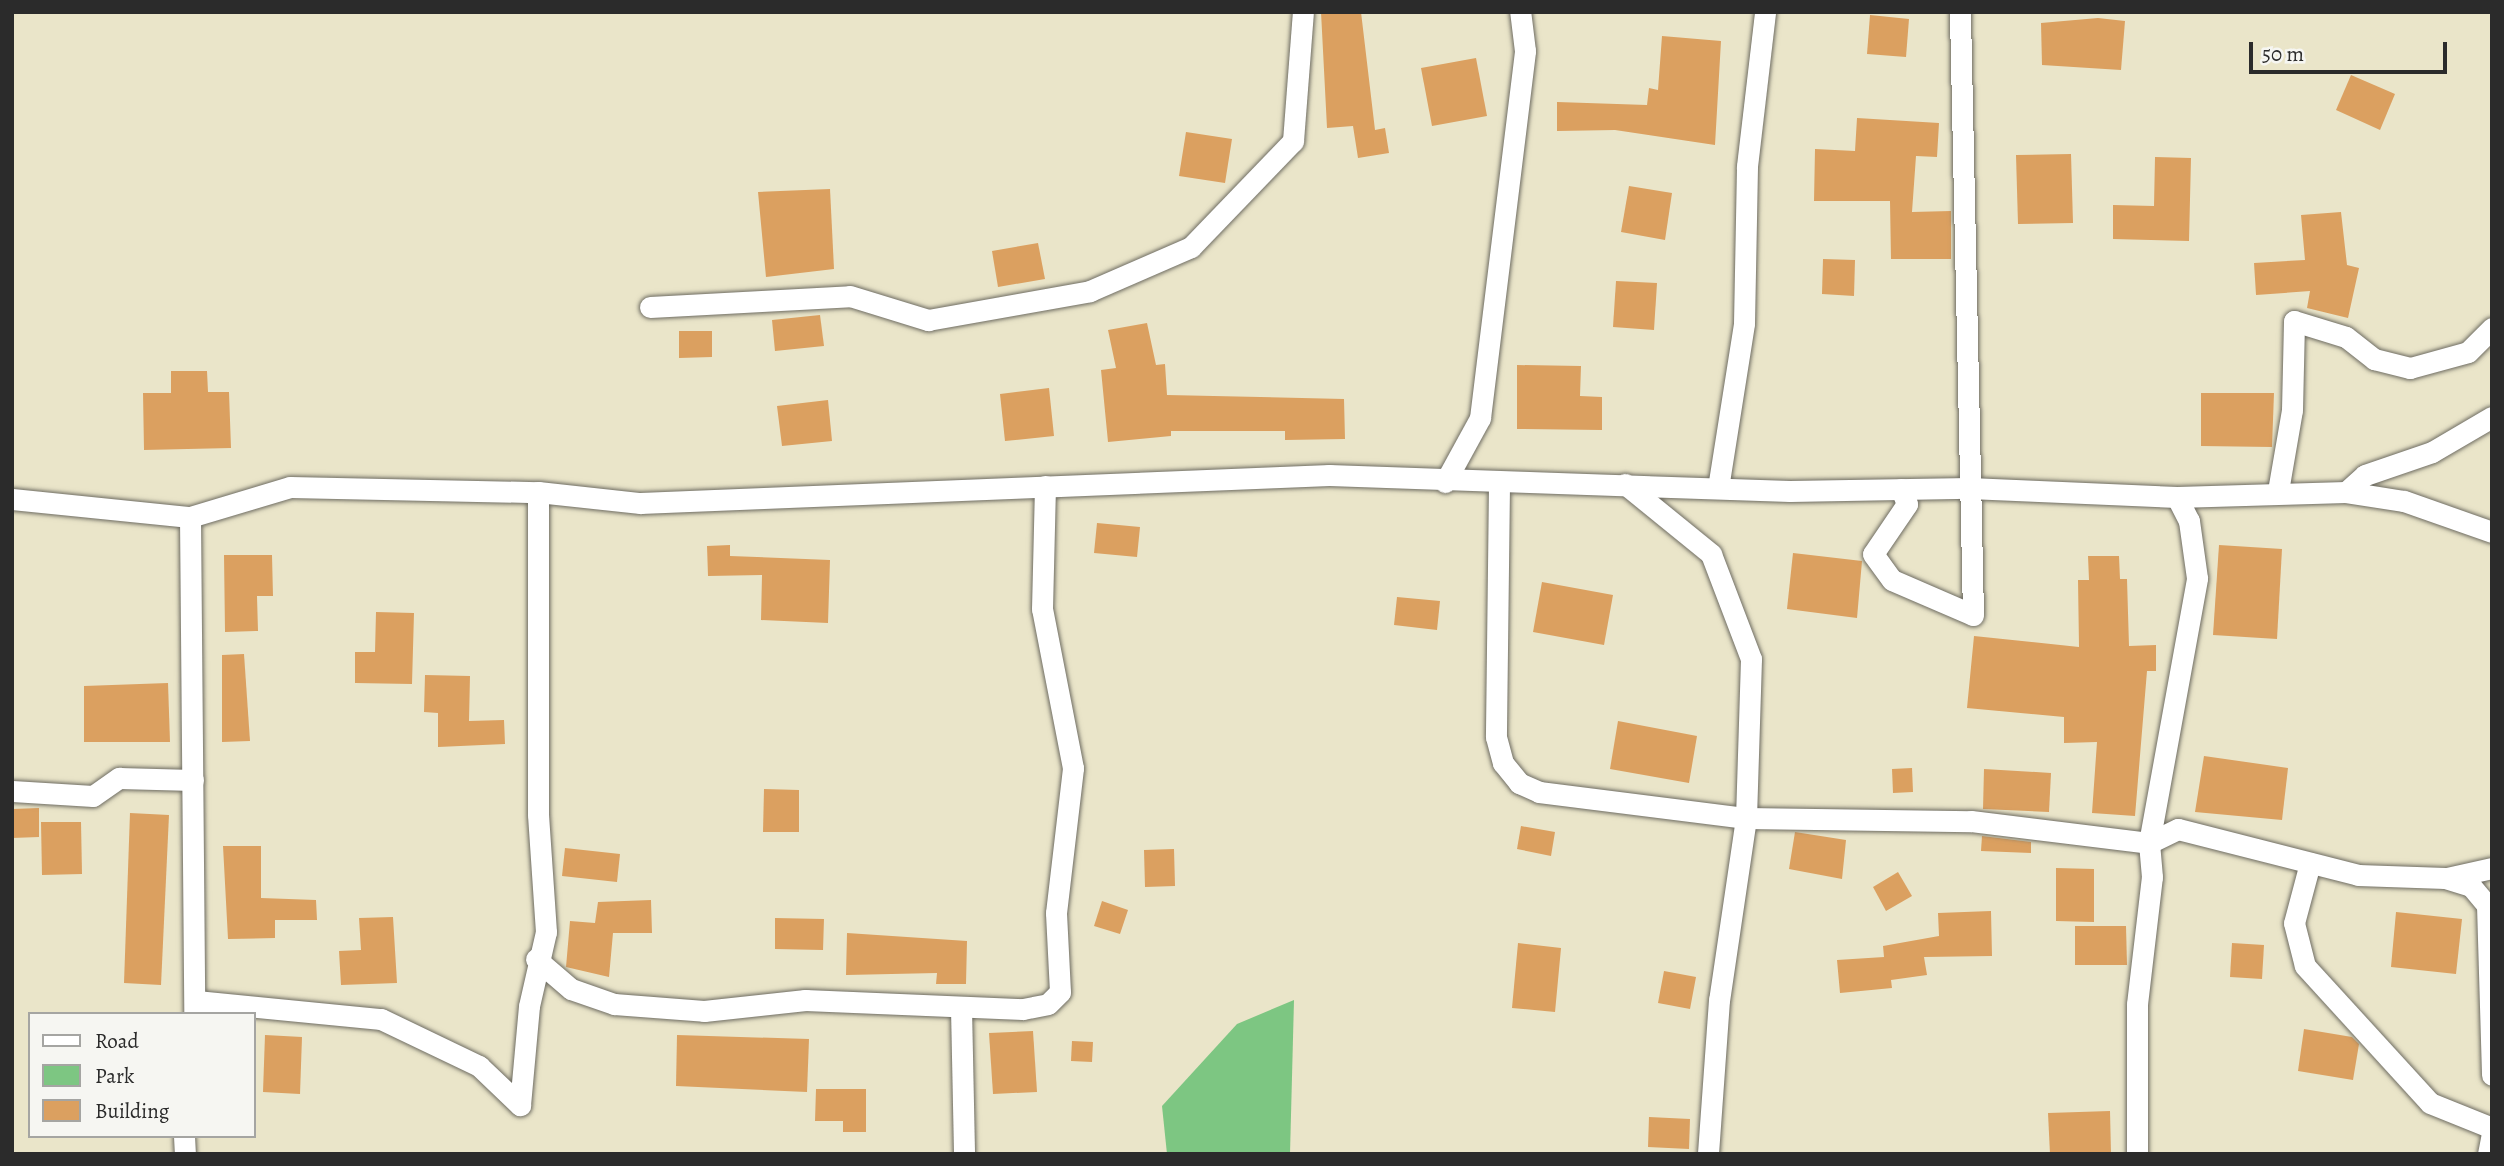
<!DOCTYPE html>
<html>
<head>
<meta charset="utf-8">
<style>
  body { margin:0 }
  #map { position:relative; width:2504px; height:1166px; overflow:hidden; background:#eae5c9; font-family:Alegreya,serif }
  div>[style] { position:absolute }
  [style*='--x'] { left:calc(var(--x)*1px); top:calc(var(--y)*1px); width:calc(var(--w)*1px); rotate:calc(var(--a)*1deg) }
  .green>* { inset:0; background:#7dc682 }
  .building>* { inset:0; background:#dba060 }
  .roads { filter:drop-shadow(0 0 2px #6e6c62) drop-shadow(0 0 2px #6e6c62) }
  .minor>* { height:21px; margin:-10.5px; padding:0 10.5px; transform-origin:10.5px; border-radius:10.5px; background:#fff }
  span { translate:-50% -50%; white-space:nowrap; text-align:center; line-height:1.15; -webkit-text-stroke:5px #f6f6f2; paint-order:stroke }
  .frame { position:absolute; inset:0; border:14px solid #2b2b2b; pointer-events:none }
  .legend { position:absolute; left:28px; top:1012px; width:228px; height:126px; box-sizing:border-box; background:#f6f6f2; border:2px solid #a5a5a2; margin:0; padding:9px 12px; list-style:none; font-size:21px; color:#2b2b2b }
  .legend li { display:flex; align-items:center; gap:14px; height:35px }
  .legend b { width:35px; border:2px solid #a5a5a2 }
  .scale { position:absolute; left:2249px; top:42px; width:198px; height:32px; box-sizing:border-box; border:4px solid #2b2b2b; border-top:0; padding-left:9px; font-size:21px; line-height:24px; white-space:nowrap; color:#2b2b2b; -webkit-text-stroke:5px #f6f6f2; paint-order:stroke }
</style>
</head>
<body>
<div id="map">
  <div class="green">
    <i style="clip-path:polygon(1294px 1000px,1290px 1154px,1167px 1154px,1162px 1106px,1237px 1024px)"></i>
  </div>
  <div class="building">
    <i style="clip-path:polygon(1321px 12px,1361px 12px,1375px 130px,1385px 128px,1389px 153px,1358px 158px,1353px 126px,1327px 128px)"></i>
    <i style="clip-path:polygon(1870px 15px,1909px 19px,1906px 57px,1867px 54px)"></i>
    <i style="clip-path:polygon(2098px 18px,2125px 21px,2121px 70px,2042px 65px,2041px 23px)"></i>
    <i style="clip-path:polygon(1662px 36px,1721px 41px,1715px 145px,1615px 130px,1557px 131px,1557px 102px,1647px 105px,1649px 88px,1658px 90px)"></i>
    <i style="clip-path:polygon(1476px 58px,1487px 116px,1432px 126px,1421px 68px)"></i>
    <i style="clip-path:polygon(2351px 75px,2395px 94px,2380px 130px,2336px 110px)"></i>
    <i style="clip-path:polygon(1857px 118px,1939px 123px,1937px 157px,1916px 156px,1912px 212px,1951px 211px,1951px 259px,1891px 259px,1890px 201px,1814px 201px,1815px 149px,1855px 151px)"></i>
    <i style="clip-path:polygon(1186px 132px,1232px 139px,1225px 183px,1179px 176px)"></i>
    <i style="clip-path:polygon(2071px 154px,2073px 223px,2018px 224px,2016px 155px)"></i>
    <i style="clip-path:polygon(2155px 157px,2191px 158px,2189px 241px,2113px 239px,2113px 205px,2154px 206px)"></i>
    <i style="clip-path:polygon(1629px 186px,1672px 193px,1665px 240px,1621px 232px)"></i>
    <i style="clip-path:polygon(830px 189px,834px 269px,766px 277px,758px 192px)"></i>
    <i style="clip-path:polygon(2341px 212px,2347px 265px,2359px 268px,2348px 318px,2307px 308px,2310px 291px,2256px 295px,2254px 263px,2305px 260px,2301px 215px)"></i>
    <i style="clip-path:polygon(1038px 243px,1045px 279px,998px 287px,992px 251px)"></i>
    <i style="clip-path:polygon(1823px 259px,1855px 260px,1854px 296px,1822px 294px)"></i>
    <i style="clip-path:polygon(1616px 281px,1657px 283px,1654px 330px,1613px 327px)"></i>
    <i style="clip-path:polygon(820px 315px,824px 346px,775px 351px,772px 320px)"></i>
    <i style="clip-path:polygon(1147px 323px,1156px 365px,1165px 364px,1167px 395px,1344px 399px,1345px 439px,1285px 440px,1285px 431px,1171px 431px,1171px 436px,1108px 442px,1101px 370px,1116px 368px,1108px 330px)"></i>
    <i style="clip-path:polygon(679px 331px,712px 331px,712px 357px,679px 358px)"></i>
    <i style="clip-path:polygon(1517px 365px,1581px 366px,1580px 396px,1602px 397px,1602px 430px,1517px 429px)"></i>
    <i style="clip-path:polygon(171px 371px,207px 371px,208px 392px,229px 392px,231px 448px,144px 450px,143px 393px,171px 393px)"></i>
    <i style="clip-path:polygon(1049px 388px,1054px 436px,1005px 441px,1000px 394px)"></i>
    <i style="clip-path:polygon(2201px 393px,2274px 393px,2272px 447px,2201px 446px)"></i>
    <i style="clip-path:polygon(828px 400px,832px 441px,782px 446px,777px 406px)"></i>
    <i style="clip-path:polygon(1097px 523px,1140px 527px,1137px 557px,1094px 553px)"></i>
    <i style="clip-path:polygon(730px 545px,730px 556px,830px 560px,828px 623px,761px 620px,762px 575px,708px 576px,707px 546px)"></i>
    <i style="clip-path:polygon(2219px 545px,2282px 549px,2277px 639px,2213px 635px)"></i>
    <i style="clip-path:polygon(1793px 553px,1862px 561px,1857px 618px,1787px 609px)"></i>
    <i style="clip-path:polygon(224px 555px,272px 555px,273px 596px,257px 596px,258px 631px,225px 632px)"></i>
    <i style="clip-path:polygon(2088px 556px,2119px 556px,2120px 579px,2127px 579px,2129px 646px,2156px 645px,2156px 671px,2147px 671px,2135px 816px,2092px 813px,2097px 742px,2064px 743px,2064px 717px,1967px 708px,1974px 636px,2079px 647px,2078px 580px,2089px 580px)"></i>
    <i style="clip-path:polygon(1542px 582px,1613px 595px,1604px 645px,1533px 632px)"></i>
    <i style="clip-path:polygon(1397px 597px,1440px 601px,1437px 630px,1394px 625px)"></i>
    <i style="clip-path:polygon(376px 612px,414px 613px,412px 684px,355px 683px,355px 652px,375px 652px)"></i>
    <i style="clip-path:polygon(244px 654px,250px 741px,222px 742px,222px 655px)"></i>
    <i style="clip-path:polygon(425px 675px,470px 676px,469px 721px,504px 720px,505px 744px,438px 747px,438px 713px,424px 712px)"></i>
    <i style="clip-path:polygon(168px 683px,170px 742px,84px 742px,84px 686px)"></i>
    <i style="clip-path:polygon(1618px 721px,1697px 736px,1689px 783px,1610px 769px)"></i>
    <i style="clip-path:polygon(2204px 756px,2288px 768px,2282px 820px,2195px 812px)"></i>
    <i style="clip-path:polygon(1912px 768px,1913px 792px,1893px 793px,1892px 769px)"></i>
    <i style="clip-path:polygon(1984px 769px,2051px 773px,2049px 812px,1983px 809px)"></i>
    <i style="clip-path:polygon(764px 789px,799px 790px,799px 832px,763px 832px)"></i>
    <i style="clip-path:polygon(39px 808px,39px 837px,12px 838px,12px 809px)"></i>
    <i style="clip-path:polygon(130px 813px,169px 815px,161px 985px,124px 983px)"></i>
    <i style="clip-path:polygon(41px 822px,81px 822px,82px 874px,42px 875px)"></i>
    <i style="clip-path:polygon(1521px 826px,1555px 832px,1551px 856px,1517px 849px)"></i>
    <i style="clip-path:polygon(1795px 832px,1846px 840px,1842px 879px,1789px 869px)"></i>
    <i style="clip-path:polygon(1982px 836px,2031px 842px,2031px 853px,1981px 851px)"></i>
    <i style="clip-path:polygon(223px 846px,261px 846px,261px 898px,316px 900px,317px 920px,275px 920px,275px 938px,228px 939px)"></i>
    <i style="clip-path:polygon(565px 848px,620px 854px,617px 882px,562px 876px)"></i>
    <i style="clip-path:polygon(1174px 849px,1175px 886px,1145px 887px,1144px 850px)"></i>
    <i style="clip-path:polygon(2056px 868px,2094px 869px,2094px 922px,2056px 921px)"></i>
    <i style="clip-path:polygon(1898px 872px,1912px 896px,1886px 911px,1873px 887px)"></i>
    <i style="clip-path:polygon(651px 900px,652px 933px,613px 933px,609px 977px,566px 967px,570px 921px,595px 923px,598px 902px)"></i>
    <i style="clip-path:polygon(1102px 901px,1128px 910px,1120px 934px,1094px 926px)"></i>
    <i style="clip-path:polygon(1991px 911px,1992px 956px,1924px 957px,1927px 975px,1891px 980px,1892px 988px,1840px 993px,1837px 960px,1884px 957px,1883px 946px,1939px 936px,1938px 913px)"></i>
    <i style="clip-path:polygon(2396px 912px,2462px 919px,2456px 974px,2391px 967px)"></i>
    <i style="clip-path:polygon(393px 917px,397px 983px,341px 985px,339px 951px,361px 950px,359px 918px)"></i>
    <i style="clip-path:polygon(775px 918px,824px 919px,823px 950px,775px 949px)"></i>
    <i style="clip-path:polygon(2075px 926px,2126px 926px,2127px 965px,2075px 965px)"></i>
    <i style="clip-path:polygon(847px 933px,967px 941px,966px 984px,936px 984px,937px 973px,846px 975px)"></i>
    <i style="clip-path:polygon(1518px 943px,1561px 948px,1555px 1012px,1512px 1008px)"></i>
    <i style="clip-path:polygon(2232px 943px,2264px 945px,2262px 979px,2230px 977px)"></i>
    <i style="clip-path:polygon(1664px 971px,1696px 977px,1690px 1009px,1658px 1003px)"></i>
    <i style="clip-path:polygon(2304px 1029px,2352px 1037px,2359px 1044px,2353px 1080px,2298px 1071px)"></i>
    <i style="clip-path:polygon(1033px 1031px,1037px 1092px,993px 1094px,989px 1033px)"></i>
    <i style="clip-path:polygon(265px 1035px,302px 1037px,300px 1094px,263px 1092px)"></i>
    <i style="clip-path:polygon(677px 1035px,809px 1039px,807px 1092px,676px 1086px)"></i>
    <i style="clip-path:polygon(1072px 1041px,1093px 1042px,1092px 1062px,1071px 1061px)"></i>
    <i style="clip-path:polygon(816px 1089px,866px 1089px,866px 1132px,843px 1132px,843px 1121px,815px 1121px)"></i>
    <i style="clip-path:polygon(2110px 1111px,2111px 1154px,2050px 1154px,2048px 1113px)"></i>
    <i style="clip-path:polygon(1649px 1117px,1690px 1119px,1689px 1149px,1648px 1147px)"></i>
  </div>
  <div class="roads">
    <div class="minor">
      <i style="--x:650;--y:307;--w:200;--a:-3.1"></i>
      <i style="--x:850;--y:296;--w:82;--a:17.1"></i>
      <i style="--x:928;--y:320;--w:165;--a:-10.1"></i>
      <i style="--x:1090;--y:291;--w:110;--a:-23.5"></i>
      <i style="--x:1191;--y:247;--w:147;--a:-46.1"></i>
      <i style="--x:1293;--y:141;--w:129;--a:-85.6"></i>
      <i style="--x:1445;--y:482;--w:73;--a:-61.3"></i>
      <i style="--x:1480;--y:418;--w:370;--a:-83"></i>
      <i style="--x:1525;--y:51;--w:39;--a:-97"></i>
      <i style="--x:1625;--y:484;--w:111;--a:39.1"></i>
      <i style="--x:1711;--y:554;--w:112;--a:69.1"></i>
      <i style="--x:1751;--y:659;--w:159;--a:91.8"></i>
      <i style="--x:1746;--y:818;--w:184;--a:98.4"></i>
      <i style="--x:1719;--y:1000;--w:154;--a:94.1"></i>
      <i style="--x:1499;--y:485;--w:252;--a:90.7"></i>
      <i style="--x:1496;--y:737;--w:27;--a:75"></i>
      <i style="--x:1503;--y:763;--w:26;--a:51"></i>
      <i style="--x:1519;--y:783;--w:22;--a:24"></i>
      <i style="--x:1539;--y:792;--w:209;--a:7.2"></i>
      <i style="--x:1746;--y:818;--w:225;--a:0.8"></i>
      <i style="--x:1971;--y:821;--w:179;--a:7"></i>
      <i style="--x:2149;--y:843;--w:32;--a:-26"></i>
      <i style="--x:2178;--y:829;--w:186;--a:14.3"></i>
      <i style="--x:2358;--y:875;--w:87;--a:2"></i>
      <i style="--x:2445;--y:878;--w:27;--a:17"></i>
      <i style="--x:2471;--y:886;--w:25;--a:50"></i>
      <i style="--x:2487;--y:905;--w:170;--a:88.3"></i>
      <i style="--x:1718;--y:488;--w:167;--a:-81"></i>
      <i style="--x:1744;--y:323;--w:157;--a:-88.9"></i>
      <i style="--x:1747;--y:166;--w:155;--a:-83.3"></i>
      <i style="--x:1901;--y:489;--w:16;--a:68"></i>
      <i style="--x:1907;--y:504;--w:60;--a:124.2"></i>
      <i style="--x:1873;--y:554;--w:32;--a:54"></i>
      <i style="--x:1892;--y:580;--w:88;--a:23.4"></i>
      <i style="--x:1973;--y:615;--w:603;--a:-91.24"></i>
      <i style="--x:2278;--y:491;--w:82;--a:-80.2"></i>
      <i style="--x:2292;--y:410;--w:89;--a:-88.7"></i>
      <i style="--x:2294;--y:321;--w:54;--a:17.1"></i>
      <i style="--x:2346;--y:337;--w:36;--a:38"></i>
      <i style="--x:2374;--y:359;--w:37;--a:14"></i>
      <i style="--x:2410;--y:368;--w:60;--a:-15.4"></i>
      <i style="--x:2468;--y:352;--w:34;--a:-45"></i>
      <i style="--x:2346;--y:492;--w:25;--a:-42"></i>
      <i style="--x:2365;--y:475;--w:71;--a:-18.9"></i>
      <i style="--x:2432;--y:452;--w:69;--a:-30.3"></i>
      <i style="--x:12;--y:499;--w:179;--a:5.8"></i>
      <i style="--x:190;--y:517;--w:104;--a:-16.7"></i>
      <i style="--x:290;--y:487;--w:248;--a:1.2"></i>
      <i style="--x:538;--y:492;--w:103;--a:6.2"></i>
      <i style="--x:640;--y:503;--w:690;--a:-2.33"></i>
      <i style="--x:1329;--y:475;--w:461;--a:2"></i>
      <i style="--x:1790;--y:491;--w:179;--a:-1"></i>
      <i style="--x:1969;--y:488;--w:208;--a:2.5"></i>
      <i style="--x:2177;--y:497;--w:169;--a:-1.7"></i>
      <i style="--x:2346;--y:492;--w:59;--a:8.8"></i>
      <i style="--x:2404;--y:501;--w:93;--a:19.4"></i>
      <i style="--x:190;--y:517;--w:497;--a:89.5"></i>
      <i style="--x:12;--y:791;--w:81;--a:3.5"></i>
      <i style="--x:93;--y:796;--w:32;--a:-35"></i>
      <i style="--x:119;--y:778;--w:74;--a:1.5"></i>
      <i style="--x:2310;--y:863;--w:62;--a:104.9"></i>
      <i style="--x:2294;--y:923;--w:44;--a:75.7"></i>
      <i style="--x:2305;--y:966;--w:185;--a:47.6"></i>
      <i style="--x:2430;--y:1103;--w:67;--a:22"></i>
      <i style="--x:2447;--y:878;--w:46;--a:-12.5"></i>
      <i style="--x:536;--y:959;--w:46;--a:40.6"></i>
      <i style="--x:571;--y:989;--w:46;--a:19.2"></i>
      <i style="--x:614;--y:1004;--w:90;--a:4.4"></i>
      <i style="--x:704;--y:1011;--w:102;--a:-6.2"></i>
      <i style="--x:805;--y:1000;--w:218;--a:2.4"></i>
      <i style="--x:1023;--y:1009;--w:25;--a:-11"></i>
      <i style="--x:1048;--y:1004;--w:17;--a:-45"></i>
      <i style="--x:1060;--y:992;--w:79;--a:-92.9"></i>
      <i style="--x:1056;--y:913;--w:146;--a:-83.3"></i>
      <i style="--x:1073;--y:768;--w:162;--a:-101"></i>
      <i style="--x:1042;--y:609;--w:123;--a:-88.6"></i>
      <i style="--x:196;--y:1001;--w:186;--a:5.6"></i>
      <i style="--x:381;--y:1019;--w:109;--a:25.6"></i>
      <i style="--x:479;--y:1066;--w:57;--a:43.6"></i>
      <i style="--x:961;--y:1008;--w:146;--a:88.8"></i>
      <i style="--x:520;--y:1105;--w:99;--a:-84.8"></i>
      <i style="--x:529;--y:1006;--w:76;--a:-77.1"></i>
      <i style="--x:546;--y:932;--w:118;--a:-93.9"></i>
      <i style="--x:538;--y:814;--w:322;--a:-90"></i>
      <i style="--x:184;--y:1136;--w:18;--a:87"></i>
      <i style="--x:2137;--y:1154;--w:150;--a:-90"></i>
      <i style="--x:2137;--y:1004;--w:128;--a:-83.3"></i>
      <i style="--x:2152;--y:877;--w:34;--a:-95"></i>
      <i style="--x:2149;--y:843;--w:269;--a:-79.7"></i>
      <i style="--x:2197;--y:578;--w:58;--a:-98"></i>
      <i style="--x:2189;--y:521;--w:27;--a:-117"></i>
      <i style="--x:2488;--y:1154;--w:20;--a:-79"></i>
    </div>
  </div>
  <div class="frame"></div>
  <ul class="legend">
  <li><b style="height:9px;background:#fff"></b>Road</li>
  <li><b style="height:19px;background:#7dc682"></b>Park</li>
  <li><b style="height:19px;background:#dba060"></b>Building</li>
  </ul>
  <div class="scale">50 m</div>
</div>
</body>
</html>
